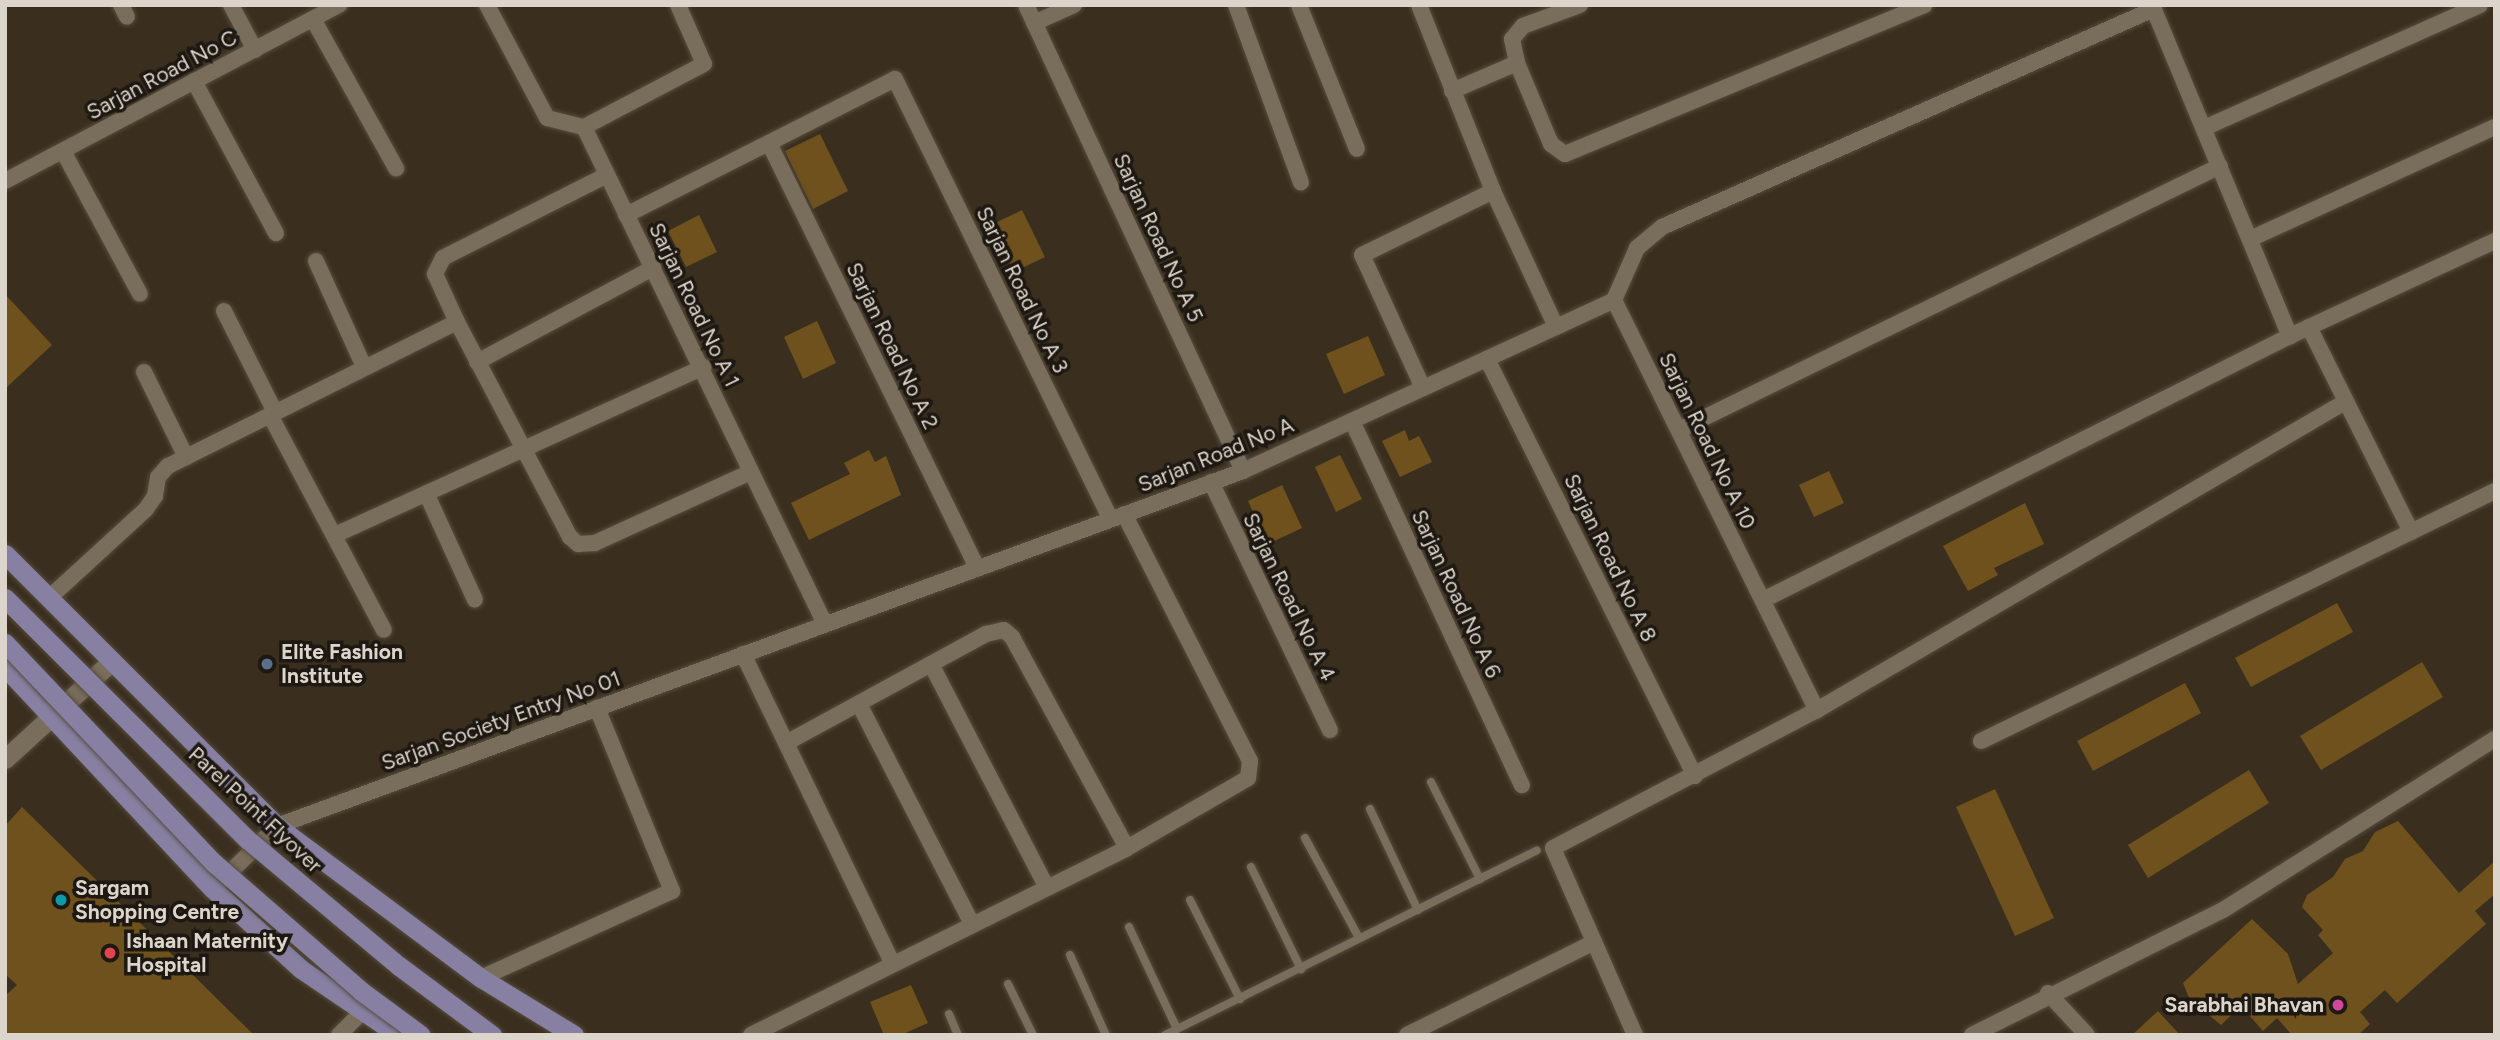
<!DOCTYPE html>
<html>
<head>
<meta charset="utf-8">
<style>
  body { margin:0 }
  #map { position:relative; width:2500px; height:1040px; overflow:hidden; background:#3a2f1f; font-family:Figtree,sans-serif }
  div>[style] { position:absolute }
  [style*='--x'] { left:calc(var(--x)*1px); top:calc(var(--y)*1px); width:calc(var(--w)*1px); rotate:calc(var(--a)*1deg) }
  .building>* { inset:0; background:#6e511d }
  .roads { filter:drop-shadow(0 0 2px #554c3e) drop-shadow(0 0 2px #554c3e) }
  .service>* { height:8px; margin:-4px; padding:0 4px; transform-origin:4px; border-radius:4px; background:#796d5b }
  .minor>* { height:16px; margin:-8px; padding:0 8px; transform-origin:8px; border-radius:8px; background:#796d5b }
  .tertiary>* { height:19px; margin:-9.5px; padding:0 9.5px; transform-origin:9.5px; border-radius:9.5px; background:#796d5b }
  .primary>* { height:19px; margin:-9.5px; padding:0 9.5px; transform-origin:9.5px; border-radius:9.5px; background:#8780a2 }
  .bridges { filter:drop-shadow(0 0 2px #554c3e) drop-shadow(0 0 2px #554c3e) }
  .primary-bridge>* { height:19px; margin:-9.5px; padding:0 9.5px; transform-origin:9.5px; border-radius:9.5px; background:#8780a2 }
  .dots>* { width:19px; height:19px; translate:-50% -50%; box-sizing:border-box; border:4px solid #1d1811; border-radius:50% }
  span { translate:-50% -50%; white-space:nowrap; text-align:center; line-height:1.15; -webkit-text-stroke:7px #1d1811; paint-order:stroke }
  .street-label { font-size:21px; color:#dcd5cb }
  .poi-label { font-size:21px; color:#dcd5cb; font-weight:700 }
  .left { translate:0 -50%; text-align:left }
  .right { translate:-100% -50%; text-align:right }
  .frame { position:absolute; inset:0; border:7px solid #dcd5cb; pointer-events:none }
</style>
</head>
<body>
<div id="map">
  <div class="building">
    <i style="clip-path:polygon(820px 134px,848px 191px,813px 209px,785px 151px)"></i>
    <i style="clip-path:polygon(1022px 210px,1045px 257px,1014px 272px,991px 225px)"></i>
    <i style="clip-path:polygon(699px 215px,717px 252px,686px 267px,668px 231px)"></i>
    <i style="clip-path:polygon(5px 294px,52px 345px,5px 389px)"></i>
    <i style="clip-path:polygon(817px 321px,836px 363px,803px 379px,784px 337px)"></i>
    <i style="clip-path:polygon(1368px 336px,1385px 375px,1344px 394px,1326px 354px)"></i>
    <i style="clip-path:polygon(1405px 430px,1409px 441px,1419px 436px,1432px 462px,1400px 477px,1382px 441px)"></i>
    <i style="clip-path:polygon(869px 450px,875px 462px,886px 456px,901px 495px,809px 540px,791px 503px,850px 474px,844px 463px)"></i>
    <i style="clip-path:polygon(1340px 455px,1362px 499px,1336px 512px,1315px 467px)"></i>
    <i style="clip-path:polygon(1829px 471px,1844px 503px,1814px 517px,1799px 485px)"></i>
    <i style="clip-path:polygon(1282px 485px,1302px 528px,1268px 544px,1248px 501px)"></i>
    <i style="clip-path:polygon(2025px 503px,2044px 544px,1994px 568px,1998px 575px,1968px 591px,1943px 546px)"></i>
    <i style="clip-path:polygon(2337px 603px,2353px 632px,2251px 687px,2235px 658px)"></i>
    <i style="clip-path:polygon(2422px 662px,2443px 697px,2321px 770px,2300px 736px)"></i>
    <i style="clip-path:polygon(2185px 683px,2201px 713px,2093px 771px,2077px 741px)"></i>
    <i style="clip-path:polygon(2249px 770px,2269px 803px,2148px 878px,2128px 845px)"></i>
    <i style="clip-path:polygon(1995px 789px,2054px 918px,2015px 936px,1956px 807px)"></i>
    <i style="clip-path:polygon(22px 807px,254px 1035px,5px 1035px,5px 996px,17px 985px,5px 974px,5px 826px)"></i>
    <i style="clip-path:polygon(2398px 821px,2459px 893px,2495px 861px,2495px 894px,2475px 911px,2486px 924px,2397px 1003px,2385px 990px,2360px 1012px,2370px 1024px,2358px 1035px,2292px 1035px,2277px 1018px,2263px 1031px,2241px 1006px,2221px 1025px,2198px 1006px,2194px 1010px,2183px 983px,2252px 919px,2288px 954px,2298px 984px,2333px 953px,2318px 935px,2323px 930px,2302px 907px,2307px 895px,2333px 877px,2345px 859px,2363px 851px,2375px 832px)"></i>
    <i style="clip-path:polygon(911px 985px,928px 1023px,901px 1035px,884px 1035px,870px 1002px)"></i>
    <i style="clip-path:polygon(2158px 1011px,2180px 1035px,2132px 1035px)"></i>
  </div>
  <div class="roads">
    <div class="service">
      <i style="--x:1431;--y:782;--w:109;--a:63.2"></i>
      <i style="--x:1370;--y:809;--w:112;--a:64.6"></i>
      <i style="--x:1305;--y:838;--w:114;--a:61.6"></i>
      <i style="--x:1251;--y:867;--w:114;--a:63.9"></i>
      <i style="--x:1190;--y:900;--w:111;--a:63.2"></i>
      <i style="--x:1129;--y:927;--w:113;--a:64.8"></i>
      <i style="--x:1070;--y:955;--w:88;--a:65.8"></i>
      <i style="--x:1008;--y:984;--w:57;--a:63.9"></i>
      <i style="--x:949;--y:1014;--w:23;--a:67"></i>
      <i style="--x:1165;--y:1035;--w:415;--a:-26.4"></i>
    </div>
    <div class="minor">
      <i style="--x:121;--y:5;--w:13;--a:63"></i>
      <i style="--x:231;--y:5;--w:51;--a:61.9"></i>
      <i style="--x:487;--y:5;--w:128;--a:62"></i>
      <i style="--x:547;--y:118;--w:38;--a:14"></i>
      <i style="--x:678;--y:5;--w:64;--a:66.2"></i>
      <i style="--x:704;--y:64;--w:136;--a:152.3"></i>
      <i style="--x:584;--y:127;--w:552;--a:64.13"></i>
      <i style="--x:1026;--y:5;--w:514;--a:65.03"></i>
      <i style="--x:1236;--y:5;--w:189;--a:69.9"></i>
      <i style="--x:1299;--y:5;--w:155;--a:68.1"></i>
      <i style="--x:1419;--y:5;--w:200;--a:68.3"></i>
      <i style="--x:1493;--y:191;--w:150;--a:65.1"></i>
      <i style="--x:1580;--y:5;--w:61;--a:159.8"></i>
      <i style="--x:1523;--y:26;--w:17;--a:130"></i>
      <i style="--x:1512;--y:39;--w:25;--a:78"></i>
      <i style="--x:1517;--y:63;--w:88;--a:67.2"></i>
      <i style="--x:1551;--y:144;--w:17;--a:36"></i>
      <i style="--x:1565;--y:154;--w:389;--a:-22.5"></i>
      <i style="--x:2152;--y:5;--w:359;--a:67.4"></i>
      <i style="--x:313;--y:19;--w:171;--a:60.9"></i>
      <i style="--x:1034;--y:23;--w:44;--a:-24.2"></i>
      <i style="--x:194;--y:81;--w:173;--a:61.7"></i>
      <i style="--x:1452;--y:91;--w:71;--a:-23.3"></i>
      <i style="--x:2204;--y:128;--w:302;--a:-24"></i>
      <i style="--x:769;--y:143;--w:473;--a:63.9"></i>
      <i style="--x:63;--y:151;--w:162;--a:61.7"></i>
      <i style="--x:607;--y:175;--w:184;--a:153.2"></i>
      <i style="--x:443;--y:258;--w:18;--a:117"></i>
      <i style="--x:435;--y:274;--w:53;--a:65.4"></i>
      <i style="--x:457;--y:322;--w:243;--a:62.3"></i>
      <i style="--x:570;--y:537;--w:11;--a:41"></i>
      <i style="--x:578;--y:544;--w:17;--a:-3"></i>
      <i style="--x:595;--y:543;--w:171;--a:-24.5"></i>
      <i style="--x:5;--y:181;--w:378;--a:-27.8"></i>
      <i style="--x:626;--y:215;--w:301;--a:-26.8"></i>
      <i style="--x:895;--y:79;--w:490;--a:63.9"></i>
      <i style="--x:2250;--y:239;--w:269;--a:-24.6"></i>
      <i style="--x:316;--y:261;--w:116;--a:65.6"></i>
      <i style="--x:1614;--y:300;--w:57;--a:-66.1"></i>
      <i style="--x:1637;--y:248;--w:33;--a:-40"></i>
      <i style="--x:1662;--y:227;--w:538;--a:-23.9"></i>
      <i style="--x:1614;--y:300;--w:458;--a:63.7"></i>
      <i style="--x:224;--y:311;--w:113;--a:63.2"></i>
      <i style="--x:2309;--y:327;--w:229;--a:63.5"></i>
      <i style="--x:1487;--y:359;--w:466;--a:63.5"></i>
      <i style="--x:477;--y:362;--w:200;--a:-28.1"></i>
      <i style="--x:144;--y:372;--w:95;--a:63.7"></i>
      <i style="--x:1423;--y:388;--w:146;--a:-114.6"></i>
      <i style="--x:1362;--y:255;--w:146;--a:-26"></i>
      <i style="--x:270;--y:415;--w:243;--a:62.1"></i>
      <i style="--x:1352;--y:421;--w:402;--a:65"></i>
      <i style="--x:1679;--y:430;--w:602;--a:-26.01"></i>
      <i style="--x:1211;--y:482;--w:275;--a:64.4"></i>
      <i style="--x:427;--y:495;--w:115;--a:65.4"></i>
      <i style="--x:335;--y:535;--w:405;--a:-24.5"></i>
      <i style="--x:49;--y:598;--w:132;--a:-42.5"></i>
      <i style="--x:146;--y:509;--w:16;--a:-55"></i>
      <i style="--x:155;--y:496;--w:19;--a:-81"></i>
      <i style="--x:158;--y:477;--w:15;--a:-48"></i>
      <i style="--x:168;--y:466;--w:323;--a:-26.5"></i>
      <i style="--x:1763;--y:600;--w:589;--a:-26.61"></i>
      <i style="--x:2290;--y:336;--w:226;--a:-24.9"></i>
      <i style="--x:743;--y:654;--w:344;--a:64.2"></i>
      <i style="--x:931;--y:664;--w:252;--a:62.6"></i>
      <i style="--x:859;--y:704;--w:247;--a:62.8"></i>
      <i style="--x:1981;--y:741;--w:572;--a:-25.94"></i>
      <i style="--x:786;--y:743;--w:228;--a:-28.6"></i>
      <i style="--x:986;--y:634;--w:18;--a:-13"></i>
      <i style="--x:1004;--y:630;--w:11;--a:41"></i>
      <i style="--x:1012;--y:637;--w:240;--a:61.4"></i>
      <i style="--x:213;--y:889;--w:90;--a:-44.5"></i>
      <i style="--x:277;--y:826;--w:1029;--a:-20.18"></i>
      <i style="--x:1243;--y:471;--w:409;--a:-24.7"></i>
      <i style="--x:481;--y:978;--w:210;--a:-24.5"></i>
      <i style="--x:672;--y:891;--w:198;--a:-112.3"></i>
      <i style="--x:2048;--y:993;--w:57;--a:47.1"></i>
      <i style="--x:339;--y:1035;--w:37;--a:-45"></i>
      <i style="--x:751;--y:1035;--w:420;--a:-26.4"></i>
      <i style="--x:1127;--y:848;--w:140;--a:-30"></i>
      <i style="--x:1248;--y:778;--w:17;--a:-83"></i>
      <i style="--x:1250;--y:761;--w:277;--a:-117"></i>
      <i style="--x:1407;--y:1035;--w:209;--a:-26.4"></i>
      <i style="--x:1635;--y:1035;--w:204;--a:-113.7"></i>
      <i style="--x:1553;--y:848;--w:298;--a:-27.6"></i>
      <i style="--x:1817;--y:710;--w:611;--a:-30.26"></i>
      <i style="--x:1972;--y:1035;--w:280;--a:-26.5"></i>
      <i style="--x:2223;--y:910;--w:321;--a:-32.2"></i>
    </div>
    <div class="tertiary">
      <i style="--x:5;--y:759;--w:145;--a:-42.5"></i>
    </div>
    <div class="primary">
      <i style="--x:5;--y:554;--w:385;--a:45"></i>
      <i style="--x:277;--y:826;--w:254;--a:36.7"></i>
      <i style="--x:481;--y:978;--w:109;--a:31.5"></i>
      <i style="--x:5;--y:667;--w:304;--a:46.9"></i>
      <i style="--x:213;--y:889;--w:119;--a:42.3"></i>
      <i style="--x:301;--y:969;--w:117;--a:34.2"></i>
    </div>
  </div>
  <div class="bridges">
    <div class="primary-bridge">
      <i style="--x:5;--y:598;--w:342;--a:44.9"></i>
      <i style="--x:247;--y:839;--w:198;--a:39.9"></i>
      <i style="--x:399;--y:966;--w:116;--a:36.6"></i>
      <i style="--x:5;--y:643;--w:303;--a:46.5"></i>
      <i style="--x:214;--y:863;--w:195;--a:41"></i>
      <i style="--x:361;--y:991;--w:74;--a:36.3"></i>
    </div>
  </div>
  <div class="dots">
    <i style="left:267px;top:664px;background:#5c6f8a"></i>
    <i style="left:61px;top:900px;background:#0f9aa8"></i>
    <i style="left:110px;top:953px;background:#e0444e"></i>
    <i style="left:2338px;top:1005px;background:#d1479c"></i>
  </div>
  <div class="street-label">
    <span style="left:162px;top:75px;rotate:-28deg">Sarjan Road No C</span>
    <span style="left:1158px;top:238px;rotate:65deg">Sarjan Road No A 5</span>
    <span style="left:1022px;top:290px;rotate:64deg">Sarjan Road No A 3</span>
    <span style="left:694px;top:305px;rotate:64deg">Sarjan Road No A 1</span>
    <span style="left:892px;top:346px;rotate:64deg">Sarjan Road No A 2</span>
    <span style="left:1707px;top:441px;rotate:64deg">Sarjan Road No A 10</span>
    <span style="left:1216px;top:455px;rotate:-22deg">Sarjan Road No A</span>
    <span style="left:1610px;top:558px;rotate:64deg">Sarjan Road No A 8</span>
    <span style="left:1456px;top:594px;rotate:65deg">Sarjan Road No A 6</span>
    <span style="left:1289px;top:597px;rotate:64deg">Sarjan Road No A 4</span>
    <span style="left:501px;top:721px;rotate:-20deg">Sarjan Society Entry No 01</span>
    <span style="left:255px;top:810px;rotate:43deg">Parel Point Flyover</span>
  </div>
  <div class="poi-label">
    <span class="left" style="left:281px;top:664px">Elite Fashion<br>Institute</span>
    <span class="left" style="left:75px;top:900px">Sargam<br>Shopping Centre</span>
    <span class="left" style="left:126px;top:953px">Ishaan Maternity<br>Hospital</span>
    <span class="right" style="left:2324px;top:1005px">Sarabhai Bhavan</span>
  </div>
  <div class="frame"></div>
</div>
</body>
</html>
